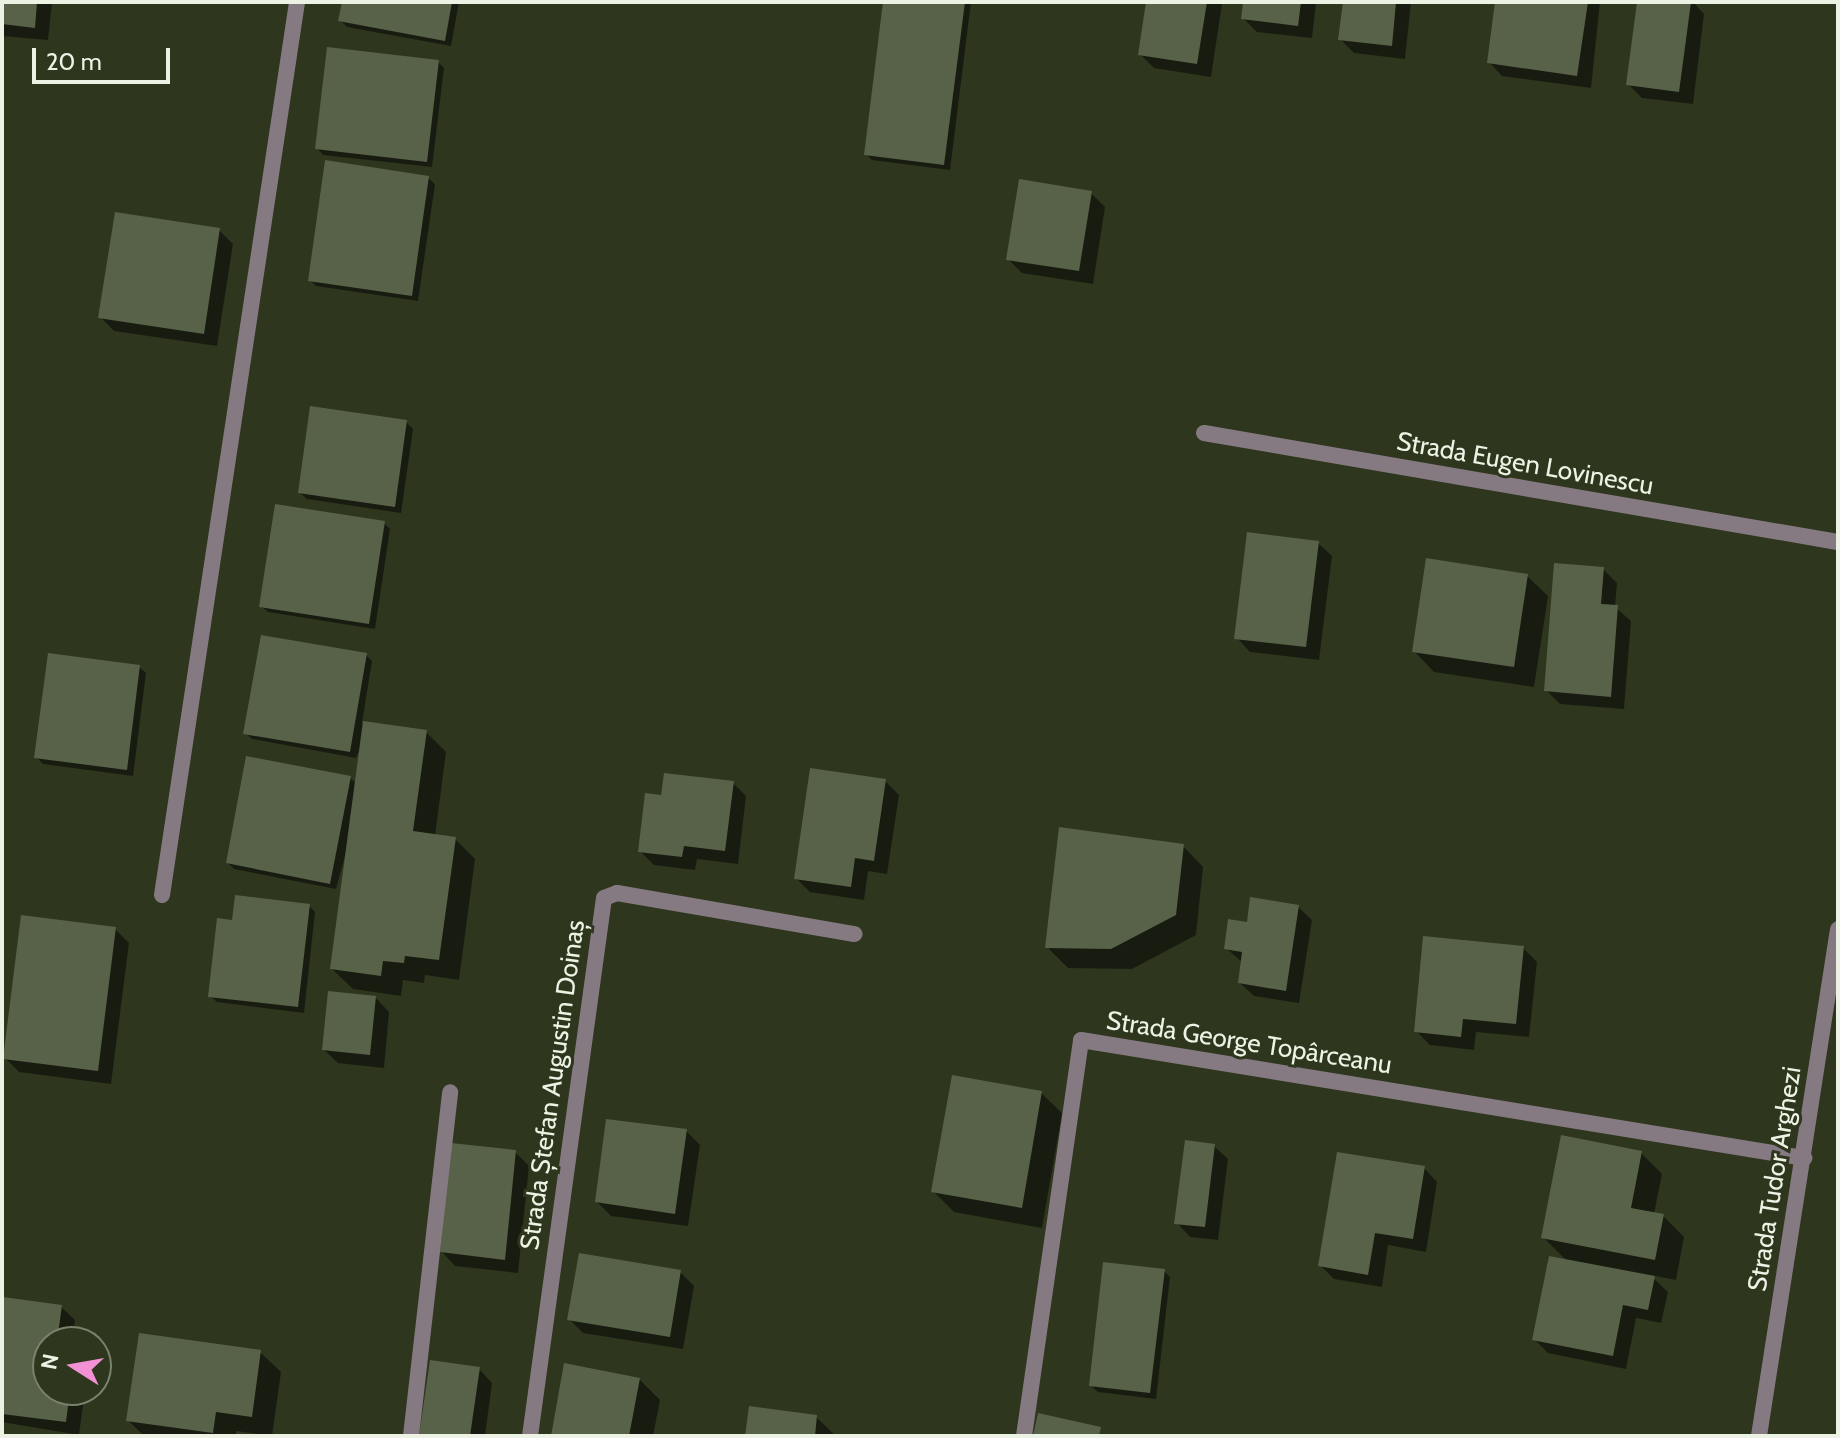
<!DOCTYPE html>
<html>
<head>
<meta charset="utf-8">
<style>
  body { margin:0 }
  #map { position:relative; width:1840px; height:1438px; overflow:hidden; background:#2e361e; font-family:Cabin,sans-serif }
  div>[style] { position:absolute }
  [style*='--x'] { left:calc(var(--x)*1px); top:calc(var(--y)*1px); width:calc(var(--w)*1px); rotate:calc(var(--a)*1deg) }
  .shadow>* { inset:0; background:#0007 }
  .building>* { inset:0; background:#586248 }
  .street>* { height:16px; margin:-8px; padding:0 8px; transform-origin:8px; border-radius:8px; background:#867a82 }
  span { translate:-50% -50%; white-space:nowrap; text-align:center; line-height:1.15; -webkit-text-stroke:6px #2e361e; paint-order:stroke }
  .street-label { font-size:26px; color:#edf3e4 }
  .frame { position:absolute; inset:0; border:4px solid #edf3e4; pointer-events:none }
  .north { position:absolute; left:32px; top:1326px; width:80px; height:80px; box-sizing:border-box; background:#2e361e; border:2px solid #7a826d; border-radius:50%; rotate:281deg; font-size:22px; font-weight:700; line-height:32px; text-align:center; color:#edf3e4 }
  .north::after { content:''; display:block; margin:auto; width:28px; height:36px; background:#f391d6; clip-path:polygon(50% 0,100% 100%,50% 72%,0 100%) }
  .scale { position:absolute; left:32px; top:48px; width:138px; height:36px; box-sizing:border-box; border:4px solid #edf3e4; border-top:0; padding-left:10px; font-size:24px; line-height:28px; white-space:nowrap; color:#edf3e4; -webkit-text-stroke:6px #2e361e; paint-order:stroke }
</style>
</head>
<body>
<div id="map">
  <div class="shadow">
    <i style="clip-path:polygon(2px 2px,52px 2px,48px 40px,2px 36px)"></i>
    <i style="clip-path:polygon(344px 2px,459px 2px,451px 46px,347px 27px,340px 20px)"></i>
    <i style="clip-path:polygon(885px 2px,971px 2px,950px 170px,872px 160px,866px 154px)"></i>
    <i style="clip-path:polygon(1148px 2px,1222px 4px,1211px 77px,1154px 68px,1140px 54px)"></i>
    <i style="clip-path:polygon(1245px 2px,1316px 2px,1312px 38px,1257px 32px,1243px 18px)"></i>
    <i style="clip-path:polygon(1345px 2px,1411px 2px,1405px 59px,1354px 53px,1340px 39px)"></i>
    <i style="clip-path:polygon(1497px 2px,1600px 2px,1591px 88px,1502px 76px,1489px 62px)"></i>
    <i style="clip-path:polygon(1639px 2px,1693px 2px,1704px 14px,1693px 104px,1642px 98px,1628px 84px)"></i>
    <i style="clip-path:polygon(438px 62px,444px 68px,432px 167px,323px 155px,317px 148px)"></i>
    <i style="clip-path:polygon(428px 178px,435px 184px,418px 301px,316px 286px,310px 280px)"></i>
    <i style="clip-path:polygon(1091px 193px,1105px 207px,1093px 284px,1022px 273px,1008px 259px)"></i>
    <i style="clip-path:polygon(219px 230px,233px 244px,217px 346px,114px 331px,100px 317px)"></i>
    <i style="clip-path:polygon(406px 422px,413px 429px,401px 513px,307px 499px,300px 493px)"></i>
    <i style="clip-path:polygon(384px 523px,390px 529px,375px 629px,268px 612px,261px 606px)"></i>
    <i style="clip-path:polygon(1318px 543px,1332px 556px,1319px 660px,1250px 652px,1237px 638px)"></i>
    <i style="clip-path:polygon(1603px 569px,1617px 583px,1615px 607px,1631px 621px,1624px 709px,1560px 704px,1546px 690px)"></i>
    <i style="clip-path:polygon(1527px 576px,1548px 596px,1534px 687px,1434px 672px,1414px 651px)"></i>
    <i style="clip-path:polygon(366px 655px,372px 661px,362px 723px,426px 732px,446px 752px,435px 836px,455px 839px,475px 859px,459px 980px,425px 975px,424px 983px,403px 980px,401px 996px,353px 989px,332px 969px,350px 838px,336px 889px,234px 869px,228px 863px,350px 778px,357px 784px,362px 744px,356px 758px,252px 739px,245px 733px)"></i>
    <i style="clip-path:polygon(139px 667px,146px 673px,133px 776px,43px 764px,36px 757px)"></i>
    <i style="clip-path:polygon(885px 781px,899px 795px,887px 874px,868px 871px,864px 900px,810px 892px,796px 878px)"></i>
    <i style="clip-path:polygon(733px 783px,746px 796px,738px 864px,697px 859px,695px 870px,654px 865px,640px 851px,663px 797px)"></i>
    <i style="clip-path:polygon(1183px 846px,1203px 867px,1196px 935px,1132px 969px,1068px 968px,1047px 947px)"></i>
    <i style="clip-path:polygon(309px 906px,315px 912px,304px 1013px,217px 1002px,210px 996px)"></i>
    <i style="clip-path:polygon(1298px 907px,1312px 920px,1299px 1003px,1254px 996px,1240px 983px,1243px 963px,1226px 948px,1249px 924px)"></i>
    <i style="clip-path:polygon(115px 929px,129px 943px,111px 1084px,19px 1072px,5px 1058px)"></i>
    <i style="clip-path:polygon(1523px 948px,1537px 962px,1529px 1037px,1476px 1032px,1474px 1050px,1430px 1045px,1416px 1031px)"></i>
    <i style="clip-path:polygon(376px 998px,389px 1012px,384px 1068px,338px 1063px,324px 1050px)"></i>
    <i style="clip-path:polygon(1041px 1093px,1062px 1113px,1042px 1228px,954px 1212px,933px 1191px)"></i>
    <i style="clip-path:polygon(686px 1131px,700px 1145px,688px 1226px,611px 1216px,597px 1202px)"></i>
    <i style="clip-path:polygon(1214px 1146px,1228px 1159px,1218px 1240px,1190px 1237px,1177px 1223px)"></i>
    <i style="clip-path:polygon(515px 1152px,529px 1166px,518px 1273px,455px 1266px,442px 1252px)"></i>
    <i style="clip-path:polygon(1641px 1153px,1662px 1174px,1654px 1214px,1663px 1216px,1684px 1237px,1676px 1280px,1650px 1275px,1668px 1292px,1661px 1323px,1636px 1318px,1626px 1369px,1548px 1353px,1535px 1340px,1567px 1261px,1543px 1237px)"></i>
    <i style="clip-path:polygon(1424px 1168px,1437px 1182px,1426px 1252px,1388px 1245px,1382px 1287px,1334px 1279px,1320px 1265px)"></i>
    <i style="clip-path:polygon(1164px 1271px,1170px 1277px,1156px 1399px,1098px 1392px,1091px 1386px)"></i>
    <i style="clip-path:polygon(680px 1272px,694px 1286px,683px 1349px,583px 1333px,569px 1319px)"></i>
    <i style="clip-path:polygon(5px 1299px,61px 1307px,75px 1320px,72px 1342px,48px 1342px,48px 1390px,85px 1390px,79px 1435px,2px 1422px)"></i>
    <i style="clip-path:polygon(260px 1352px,281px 1372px,272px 1436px,236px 1431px,236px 1436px,144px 1436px,129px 1421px)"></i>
    <i style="clip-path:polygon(479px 1369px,492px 1383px,485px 1436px,421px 1436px)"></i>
    <i style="clip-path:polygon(639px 1379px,660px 1400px,653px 1436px,553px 1436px)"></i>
    <i style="clip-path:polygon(816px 1417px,836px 1436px,747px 1436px)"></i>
  </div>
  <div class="building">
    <i style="clip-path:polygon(2px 2px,37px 2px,35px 28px,2px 24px)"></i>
    <i style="clip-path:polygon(342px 2px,452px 2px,445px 41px,338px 21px)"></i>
    <i style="clip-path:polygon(883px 2px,965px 2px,944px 165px,864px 155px)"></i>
    <i style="clip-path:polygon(1146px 2px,1207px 2px,1197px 64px,1138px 55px)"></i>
    <i style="clip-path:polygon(1243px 2px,1301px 2px,1298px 26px,1241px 19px)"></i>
    <i style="clip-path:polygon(1343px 2px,1396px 2px,1392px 46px,1338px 40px)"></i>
    <i style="clip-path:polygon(1495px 2px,1588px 2px,1577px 76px,1487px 63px)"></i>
    <i style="clip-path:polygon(1637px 2px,1691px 2px,1679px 92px,1626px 85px)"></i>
    <i style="clip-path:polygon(327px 47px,439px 60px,427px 162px,315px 149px)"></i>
    <i style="clip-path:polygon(325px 160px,429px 176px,412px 296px,308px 281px)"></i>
    <i style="clip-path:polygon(1019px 179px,1092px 191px,1079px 271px,1006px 260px)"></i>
    <i style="clip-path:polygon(115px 212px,220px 228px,204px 334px,98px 318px)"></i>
    <i style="clip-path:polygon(310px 406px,407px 420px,395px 507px,298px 493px)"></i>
    <i style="clip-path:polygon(275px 504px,385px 521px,369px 624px,259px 607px)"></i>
    <i style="clip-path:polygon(1247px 532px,1319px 541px,1306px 647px,1234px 639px)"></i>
    <i style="clip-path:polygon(1426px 558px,1528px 574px,1514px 667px,1412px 652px)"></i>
    <i style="clip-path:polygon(1554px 563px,1604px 567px,1601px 604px,1618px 605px,1611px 697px,1544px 691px)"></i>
    <i style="clip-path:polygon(261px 635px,367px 653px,350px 752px,243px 734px)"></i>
    <i style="clip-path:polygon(48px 653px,140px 665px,127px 770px,34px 758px)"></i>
    <i style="clip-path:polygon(363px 721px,427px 730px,413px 831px,456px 837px,439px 960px,405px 956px,404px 963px,383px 961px,381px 976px,330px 969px)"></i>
    <i style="clip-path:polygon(246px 756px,351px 776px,330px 884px,226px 863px)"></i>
    <i style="clip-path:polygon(810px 768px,886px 779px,874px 861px,855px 858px,851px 887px,794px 879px)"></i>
    <i style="clip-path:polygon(664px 773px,734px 781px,725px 851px,684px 846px,682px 857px,638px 852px,645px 793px,661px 795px)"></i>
    <i style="clip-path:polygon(1059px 827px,1184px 844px,1176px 915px,1111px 949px,1045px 948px)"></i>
    <i style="clip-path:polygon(235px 895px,310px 904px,298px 1007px,208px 997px,217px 918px,232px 920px)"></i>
    <i style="clip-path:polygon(1250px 897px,1299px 905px,1286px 991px,1238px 983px,1242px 952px,1224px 949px,1228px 919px,1247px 922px)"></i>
    <i style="clip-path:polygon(21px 915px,116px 927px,98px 1071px,3px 1059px)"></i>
    <i style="clip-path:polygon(1423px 936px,1524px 946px,1516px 1024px,1463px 1019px,1461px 1037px,1414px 1032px)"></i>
    <i style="clip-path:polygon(328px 991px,376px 996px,370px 1055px,322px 1050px)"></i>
    <i style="clip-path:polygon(952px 1075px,1042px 1091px,1022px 1208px,931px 1192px)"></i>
    <i style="clip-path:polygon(606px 1119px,687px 1129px,675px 1214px,595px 1202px)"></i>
    <i style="clip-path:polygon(1561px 1135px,1642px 1151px,1631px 1208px,1664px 1214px,1655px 1260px,1541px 1238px)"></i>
    <i style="clip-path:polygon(1185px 1140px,1215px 1144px,1205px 1227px,1174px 1224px)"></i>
    <i style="clip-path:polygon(451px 1143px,516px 1150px,505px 1260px,440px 1252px)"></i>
    <i style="clip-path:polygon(1337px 1152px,1425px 1166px,1413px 1239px,1375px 1233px,1368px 1275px,1318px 1266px)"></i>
    <i style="clip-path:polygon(579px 1253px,681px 1270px,670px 1337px,567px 1320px)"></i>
    <i style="clip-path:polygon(1549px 1256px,1655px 1276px,1648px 1310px,1623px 1305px,1613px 1356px,1532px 1340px)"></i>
    <i style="clip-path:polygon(1103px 1262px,1165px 1269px,1150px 1393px,1089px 1386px)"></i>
    <i style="clip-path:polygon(3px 1297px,62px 1305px,57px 1342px,48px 1342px,48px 1390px,70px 1390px,66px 1422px,2px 1414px)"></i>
    <i style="clip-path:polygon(139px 1333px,261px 1350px,252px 1417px,216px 1412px,213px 1433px,126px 1421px)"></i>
    <i style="clip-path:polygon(430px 1360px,480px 1367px,470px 1436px,419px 1436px)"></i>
    <i style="clip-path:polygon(564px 1363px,640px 1378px,629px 1436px,551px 1436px)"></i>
    <i style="clip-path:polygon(749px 1406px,817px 1415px,815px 1436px,745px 1436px)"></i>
    <i style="clip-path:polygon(1038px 1413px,1101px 1427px,1099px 1436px,1033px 1436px)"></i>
  </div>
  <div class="street">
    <i style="--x:1204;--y:433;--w:643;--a:9.76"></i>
    <i style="--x:162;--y:895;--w:903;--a:-81.4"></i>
    <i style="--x:411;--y:1436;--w:346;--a:-83.5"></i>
    <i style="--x:530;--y:1436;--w:543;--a:-82.17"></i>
    <i style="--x:604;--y:898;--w:14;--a:-21"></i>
    <i style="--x:617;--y:893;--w:241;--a:9.8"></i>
    <i style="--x:1024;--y:1436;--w:400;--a:-81.8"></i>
    <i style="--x:1081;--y:1040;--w:733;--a:9.27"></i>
    <i style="--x:1759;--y:1436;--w:513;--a:-81.14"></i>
  </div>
  <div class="street-label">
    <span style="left:1525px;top:464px;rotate:10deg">Strada Eugen Lovinescu</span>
    <span style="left:1249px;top:1043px;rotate:9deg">Strada George Topârceanu</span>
    <span style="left:553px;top:1085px;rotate:-82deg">Strada Ștefan Augustin Doinaș</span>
    <span style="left:1775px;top:1179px;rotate:-81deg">Strada Tudor Arghezi</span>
  </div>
  <div class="frame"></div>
  <div class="north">N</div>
  <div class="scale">20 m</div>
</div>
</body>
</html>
